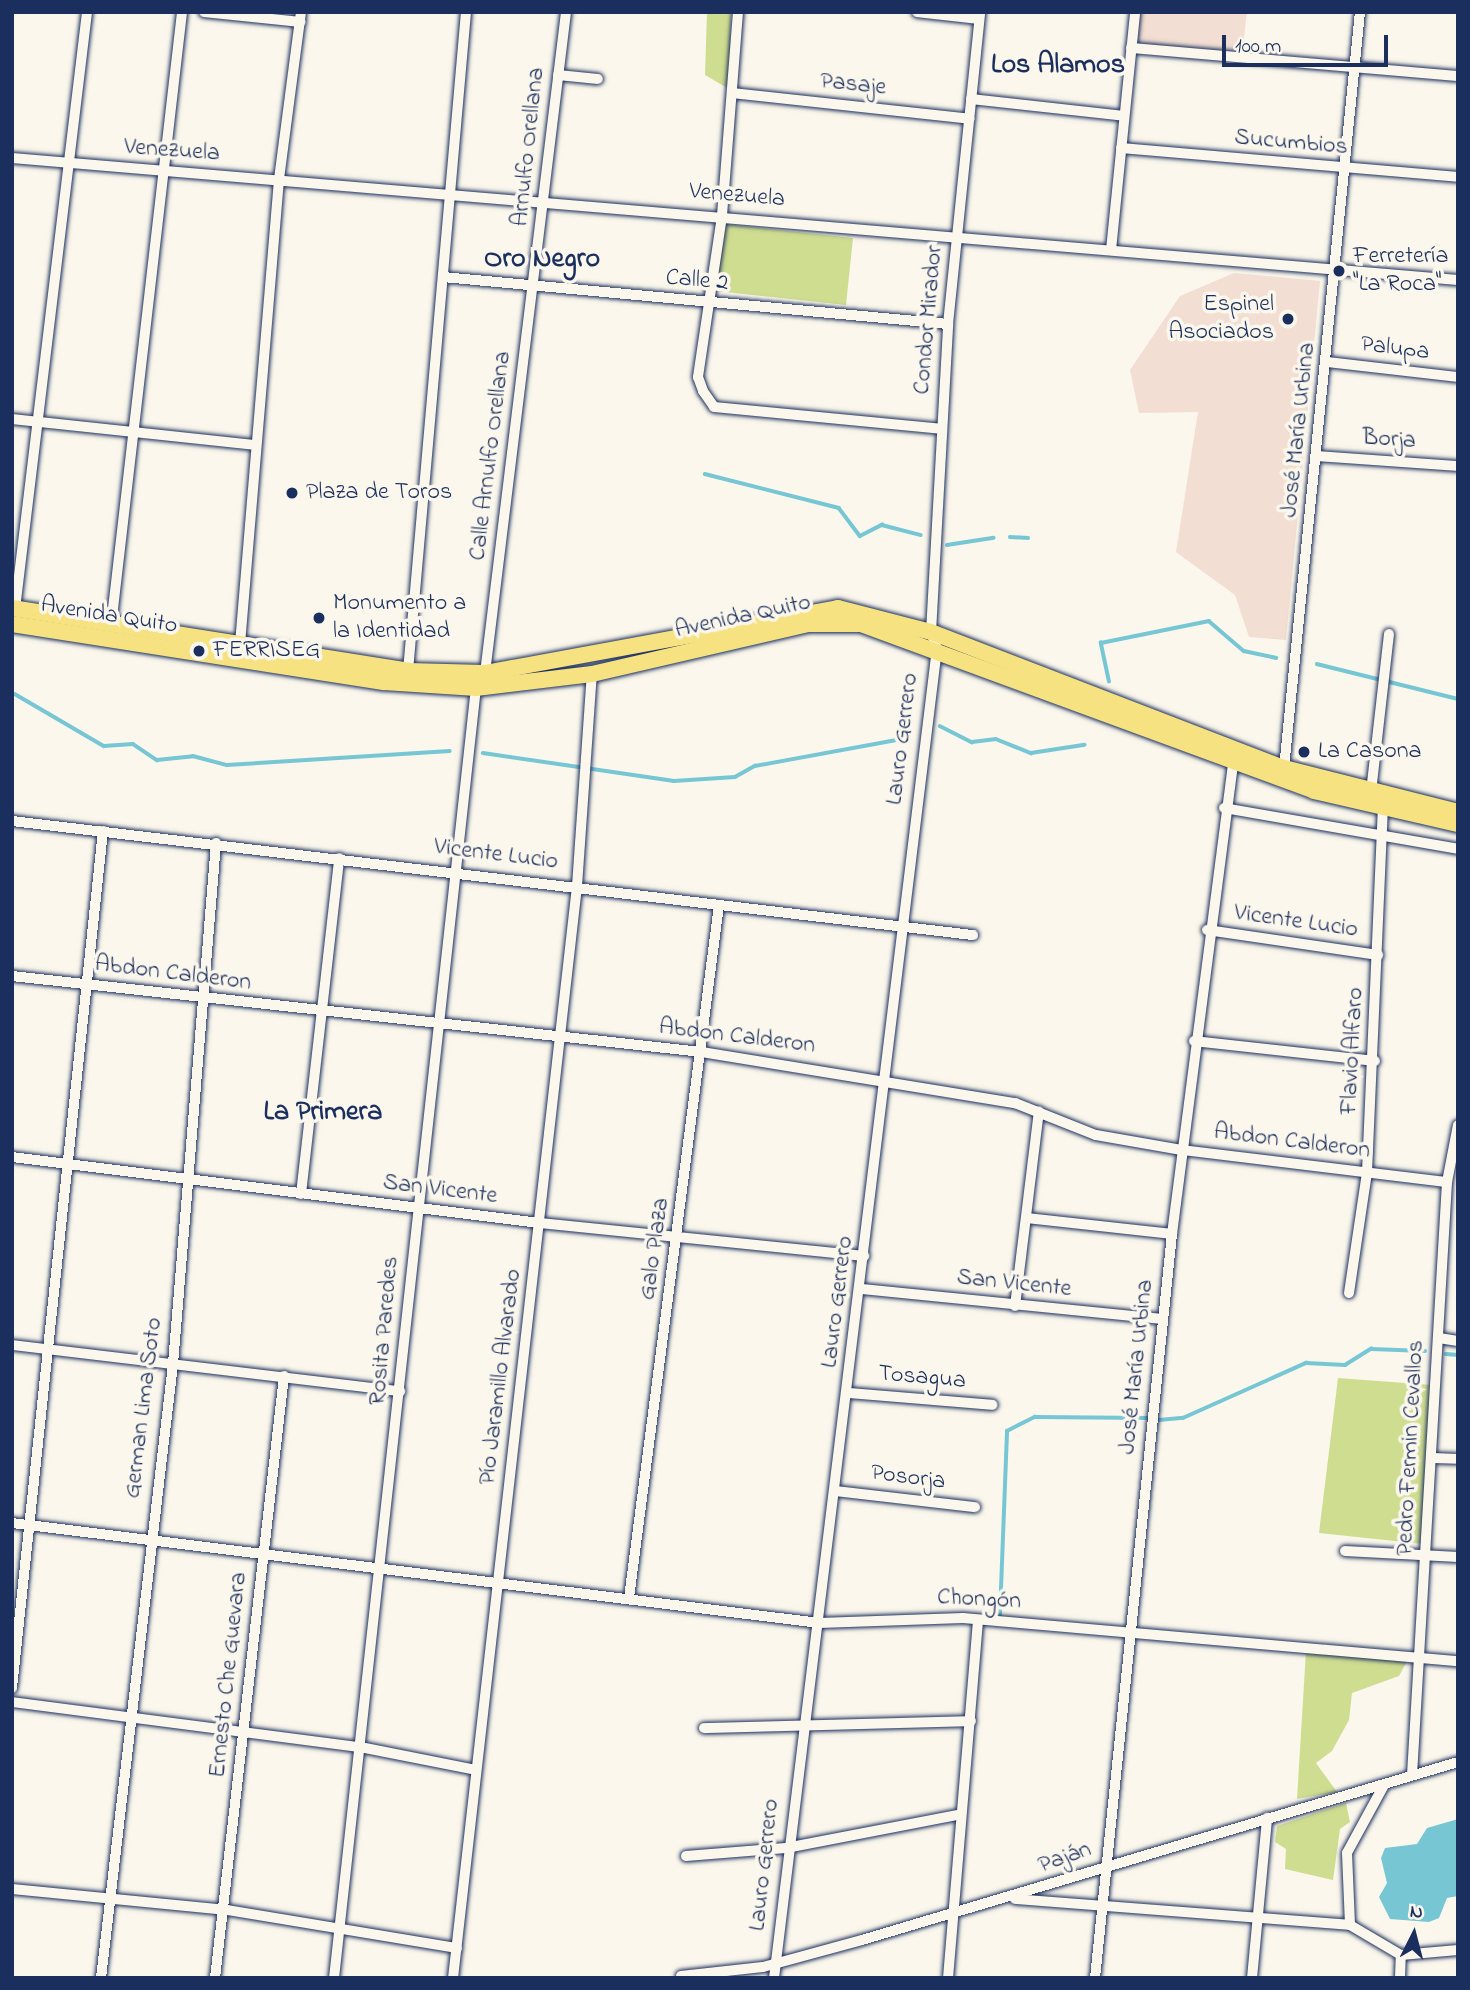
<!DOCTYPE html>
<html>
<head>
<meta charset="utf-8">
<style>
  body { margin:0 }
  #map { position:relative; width:1470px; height:1990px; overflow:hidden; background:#fbf7ec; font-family:"Indie Flower",sans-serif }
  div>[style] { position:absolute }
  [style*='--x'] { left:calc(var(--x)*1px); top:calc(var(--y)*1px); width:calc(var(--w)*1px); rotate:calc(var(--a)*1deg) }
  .built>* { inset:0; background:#f2ded2 }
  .green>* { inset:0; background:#cfdd91 }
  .water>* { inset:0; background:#77c6d4 }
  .stream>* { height:3.5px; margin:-1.75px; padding:0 1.75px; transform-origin:1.75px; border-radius:1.75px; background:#77c6d4 }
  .roads { filter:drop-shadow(0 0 2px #1b2f5e) drop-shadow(0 0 2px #1b2f5e) }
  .minor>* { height:10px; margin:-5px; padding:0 5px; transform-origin:5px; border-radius:5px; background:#fbf7ec }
  .highway>* { height:16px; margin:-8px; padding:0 8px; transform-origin:8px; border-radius:8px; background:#f7e281 }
  .dots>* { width:19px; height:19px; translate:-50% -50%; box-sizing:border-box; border:4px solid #fbf7ec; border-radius:50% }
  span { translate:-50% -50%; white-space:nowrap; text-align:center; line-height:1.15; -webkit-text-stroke:7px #fbf7ec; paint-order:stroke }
  .street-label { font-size:24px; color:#1b2f5e }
  .poi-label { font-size:24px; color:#1b2f5e }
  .left { translate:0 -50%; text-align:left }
  .right { translate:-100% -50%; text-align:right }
  .quarter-label { font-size:28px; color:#1b2f5e; font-weight:700 }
  .frame { position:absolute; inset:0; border:14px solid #1b2f5e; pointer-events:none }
  .north { position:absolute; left:1379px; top:1899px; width:70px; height:70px; -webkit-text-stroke:5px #fbf7ec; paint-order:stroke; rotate:6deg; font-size:19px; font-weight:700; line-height:28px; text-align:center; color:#1b2f5e }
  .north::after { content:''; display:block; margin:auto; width:24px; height:32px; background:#1b2f5e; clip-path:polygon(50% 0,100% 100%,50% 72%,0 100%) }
  .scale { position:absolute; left:1222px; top:35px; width:166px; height:32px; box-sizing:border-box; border:4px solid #1b2f5e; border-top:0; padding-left:9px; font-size:21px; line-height:24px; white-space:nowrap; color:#1b2f5e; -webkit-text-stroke:5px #fbf7ec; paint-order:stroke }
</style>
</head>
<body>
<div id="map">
  <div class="built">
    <i style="clip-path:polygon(1140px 12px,1247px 12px,1242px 55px,1137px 44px)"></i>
    <i style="clip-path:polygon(1234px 273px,1320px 281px,1286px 640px,1249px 637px,1235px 595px,1176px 552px,1198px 412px,1139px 413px,1130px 370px,1180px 296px)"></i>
  </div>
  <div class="green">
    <i style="clip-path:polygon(707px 12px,731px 12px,729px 89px,705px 75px)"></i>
    <i style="clip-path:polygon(723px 224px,853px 238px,846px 305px,716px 291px)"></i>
    <i style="clip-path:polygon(1338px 1378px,1432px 1385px,1423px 1544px,1319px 1533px)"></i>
    <i style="clip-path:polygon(1306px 1651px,1407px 1661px,1399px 1676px,1352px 1693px,1349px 1720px,1332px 1751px,1316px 1763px,1337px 1792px,1297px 1799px)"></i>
    <i style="clip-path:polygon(1346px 1803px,1350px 1822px,1340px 1829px,1333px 1880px,1285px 1869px,1286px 1849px,1275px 1842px,1277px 1826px)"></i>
  </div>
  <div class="water">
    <i style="clip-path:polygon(1458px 1819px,1458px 1896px,1447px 1898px,1439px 1918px,1429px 1922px,1390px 1919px,1379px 1897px,1387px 1883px,1381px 1858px,1385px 1848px,1417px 1844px,1427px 1828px)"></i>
  </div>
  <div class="stream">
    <i style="--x:705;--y:474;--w:138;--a:14.2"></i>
    <i style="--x:839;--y:508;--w:35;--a:53"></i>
    <i style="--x:860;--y:536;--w:25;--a:-27"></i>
    <i style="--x:882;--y:525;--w:40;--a:14.4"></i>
    <i style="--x:1010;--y:537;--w:18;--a:3"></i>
    <i style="--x:947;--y:545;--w:47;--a:-8.7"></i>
    <i style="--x:1317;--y:664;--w:145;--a:13.9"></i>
    <i style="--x:1109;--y:682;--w:40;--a:-102"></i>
    <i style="--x:1101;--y:643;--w:110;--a:-11.5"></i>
    <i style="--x:1209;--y:621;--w:46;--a:40.6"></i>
    <i style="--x:1244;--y:651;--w:33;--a:12"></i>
    <i style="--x:15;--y:694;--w:103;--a:30.3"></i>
    <i style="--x:104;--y:746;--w:29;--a:-4"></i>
    <i style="--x:133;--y:744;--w:29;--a:34"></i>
    <i style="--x:157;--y:760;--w:36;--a:-6"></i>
    <i style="--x:193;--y:756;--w:35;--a:15"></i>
    <i style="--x:227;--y:765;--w:223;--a:-3.6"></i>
    <i style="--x:940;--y:726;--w:36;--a:27"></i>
    <i style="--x:972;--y:742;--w:24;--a:-7"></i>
    <i style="--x:996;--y:739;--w:38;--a:22"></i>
    <i style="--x:1031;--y:753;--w:54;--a:-8.6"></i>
    <i style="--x:483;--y:753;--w:193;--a:8.3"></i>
    <i style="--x:674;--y:781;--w:61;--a:-3.8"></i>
    <i style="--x:735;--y:777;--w:23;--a:-29"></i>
    <i style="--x:755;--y:766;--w:156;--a:-10.4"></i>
    <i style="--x:1446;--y:1354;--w:12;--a:5"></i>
    <i style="--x:1159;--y:1420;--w:24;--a:-5"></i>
    <i style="--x:1183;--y:1418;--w:135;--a:-24.1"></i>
    <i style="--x:1306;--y:1363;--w:39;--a:3"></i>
    <i style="--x:1345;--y:1365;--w:31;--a:-32"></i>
    <i style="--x:1371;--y:1349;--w:54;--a:2.1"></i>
    <i style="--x:1000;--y:1615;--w:184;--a:-87.8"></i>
    <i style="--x:1007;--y:1431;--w:31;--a:-27"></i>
    <i style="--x:1035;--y:1417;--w:113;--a:0.5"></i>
  </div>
  <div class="roads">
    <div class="minor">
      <i style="--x:204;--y:12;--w:97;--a:5.9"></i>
      <i style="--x:738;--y:12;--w:205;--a:94.5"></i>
      <i style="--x:722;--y:216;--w:163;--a:98.5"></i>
      <i style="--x:698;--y:377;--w:15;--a:70"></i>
      <i style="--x:703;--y:391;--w:19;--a:55"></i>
      <i style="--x:714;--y:407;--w:228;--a:5.5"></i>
      <i style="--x:917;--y:12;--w:62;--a:6.4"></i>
      <i style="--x:1131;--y:48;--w:328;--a:4.9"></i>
      <i style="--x:558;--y:75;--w:40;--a:5.7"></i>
      <i style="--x:732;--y:93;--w:239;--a:6.2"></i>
      <i style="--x:971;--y:99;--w:154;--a:6.3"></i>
      <i style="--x:1121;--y:148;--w:338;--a:4.9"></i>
      <i style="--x:12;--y:158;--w:1451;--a:4.82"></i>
      <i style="--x:1111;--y:250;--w:239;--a:-84.2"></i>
      <i style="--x:443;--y:277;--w:507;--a:5.32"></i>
      <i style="--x:1328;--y:362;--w:131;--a:6.6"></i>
      <i style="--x:12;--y:419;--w:243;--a:6.1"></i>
      <i style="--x:1318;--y:456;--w:140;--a:4.1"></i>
      <i style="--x:15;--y:609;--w:601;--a:-83.12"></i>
      <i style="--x:111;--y:626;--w:618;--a:-83.4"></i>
      <i style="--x:240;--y:644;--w:467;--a:-85.2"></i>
      <i style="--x:279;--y:179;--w:168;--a:-82.5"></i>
      <i style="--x:408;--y:671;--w:662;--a:-84.97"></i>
      <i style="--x:485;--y:673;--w:666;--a:-83.01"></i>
      <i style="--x:1284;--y:768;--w:760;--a:-84.26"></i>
      <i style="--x:1371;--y:792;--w:159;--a:-83.5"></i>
      <i style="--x:1224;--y:808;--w:238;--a:9.9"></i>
      <i style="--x:12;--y:821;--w:968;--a:6.77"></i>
      <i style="--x:1207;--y:930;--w:173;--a:8.3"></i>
      <i style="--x:12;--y:976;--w:694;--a:6.29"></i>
      <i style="--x:702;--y:1052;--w:317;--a:9.3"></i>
      <i style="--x:1015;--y:1103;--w:87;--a:21.6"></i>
      <i style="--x:1096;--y:1135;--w:87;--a:9.9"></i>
      <i style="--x:1182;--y:1150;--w:267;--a:6.9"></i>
      <i style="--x:1194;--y:1041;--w:182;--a:6.3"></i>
      <i style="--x:12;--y:1157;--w:532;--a:7.13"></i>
      <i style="--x:540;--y:1223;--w:326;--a:5.8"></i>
      <i style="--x:301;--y:1194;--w:338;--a:-83.5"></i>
      <i style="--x:1027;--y:1218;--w:146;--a:6.3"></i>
      <i style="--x:862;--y:1289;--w:302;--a:5.7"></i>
      <i style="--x:1349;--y:1293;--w:122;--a:-81.5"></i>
      <i style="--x:1367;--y:1172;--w:363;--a:-87.5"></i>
      <i style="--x:1015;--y:1306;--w:196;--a:-83"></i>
      <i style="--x:1439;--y:1338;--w:19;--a:9"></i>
      <i style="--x:12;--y:1345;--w:391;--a:6.8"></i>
      <i style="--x:848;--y:1393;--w:145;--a:4.7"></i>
      <i style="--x:1433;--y:1458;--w:25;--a:2"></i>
      <i style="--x:836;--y:1491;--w:140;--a:6.6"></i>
      <i style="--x:12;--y:1523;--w:813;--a:7.06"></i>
      <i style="--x:819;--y:1623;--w:144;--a:-2"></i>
      <i style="--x:963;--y:1618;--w:497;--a:5"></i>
      <i style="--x:1345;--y:1551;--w:113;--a:3"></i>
      <i style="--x:629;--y:1598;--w:699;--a:-82.6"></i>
      <i style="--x:12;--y:1688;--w:862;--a:-83.94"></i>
      <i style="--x:12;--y:1702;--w:351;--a:7.4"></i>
      <i style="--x:360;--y:1747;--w:118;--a:11.2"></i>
      <i style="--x:704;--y:1728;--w:267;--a:-1.5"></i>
      <i style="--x:1412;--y:1775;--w:594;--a:-86.62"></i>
      <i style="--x:1447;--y:1182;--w:58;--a:-79.1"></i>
      <i style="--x:1384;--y:1785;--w:77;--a:118.6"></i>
      <i style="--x:1347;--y:1853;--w:72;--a:87.6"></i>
      <i style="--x:1350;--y:1925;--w:59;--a:30.5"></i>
      <i style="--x:1401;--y:1955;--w:57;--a:-5"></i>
      <i style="--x:686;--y:1856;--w:100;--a:-4.6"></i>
      <i style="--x:786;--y:1848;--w:175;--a:-10.9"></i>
      <i style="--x:12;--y:1889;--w:216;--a:5.6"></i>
      <i style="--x:227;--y:1910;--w:233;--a:9.4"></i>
      <i style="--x:1015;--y:1899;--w:336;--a:4.4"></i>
      <i style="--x:681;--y:1976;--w:82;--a:-6.3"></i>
      <i style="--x:763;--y:1967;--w:103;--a:-15.3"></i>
      <i style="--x:862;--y:1940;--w:622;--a:-16.63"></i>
      <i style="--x:101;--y:1978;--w:618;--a:-83.31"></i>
      <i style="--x:173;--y:1364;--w:523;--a:-85.28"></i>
      <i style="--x:215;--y:1978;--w:606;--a:-83.46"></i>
      <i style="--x:334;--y:1978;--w:1298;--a:-83.72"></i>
      <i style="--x:453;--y:1978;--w:1099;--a:-83.52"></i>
      <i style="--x:577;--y:886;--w:213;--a:-86"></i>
      <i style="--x:774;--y:1978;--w:1339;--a:-83.01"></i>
      <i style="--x:937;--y:649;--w:18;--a:-109"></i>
      <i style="--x:931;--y:632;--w:308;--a:-86.8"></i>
      <i style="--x:948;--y:324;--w:314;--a:-84.1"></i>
      <i style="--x:948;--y:1978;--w:358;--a:-85.2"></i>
      <i style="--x:1095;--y:1978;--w:748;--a:-84.09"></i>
      <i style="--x:1172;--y:1234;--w:476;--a:-82.6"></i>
      <i style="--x:1252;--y:1978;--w:161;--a:-84.6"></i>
      <i style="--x:1400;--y:1978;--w:23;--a:-88"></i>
    </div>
    <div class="highway">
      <i style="--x:12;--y:608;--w:401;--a:9"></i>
      <i style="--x:408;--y:671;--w:77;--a:1.5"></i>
      <i style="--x:485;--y:673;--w:359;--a:-10.4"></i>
      <i style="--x:838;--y:608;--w:96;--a:14.5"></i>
      <i style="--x:931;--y:632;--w:378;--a:21.1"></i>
      <i style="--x:1284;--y:768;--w:179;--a:14.2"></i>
      <i style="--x:12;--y:624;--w:376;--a:8.9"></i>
      <i style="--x:384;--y:682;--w:92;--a:3.7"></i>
      <i style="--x:476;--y:688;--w:117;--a:-6.9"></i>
      <i style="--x:592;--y:674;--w:222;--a:-13"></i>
      <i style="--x:808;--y:624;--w:53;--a:0"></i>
      <i style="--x:861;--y:624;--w:483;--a:20.2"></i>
      <i style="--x:1314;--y:791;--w:148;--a:12.9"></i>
    </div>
  </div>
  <div class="dots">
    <i style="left:1339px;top:271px;background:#1b2f5e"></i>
    <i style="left:1288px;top:319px;background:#1b2f5e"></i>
    <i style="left:292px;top:493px;background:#1b2f5e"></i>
    <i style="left:319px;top:618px;background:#1b2f5e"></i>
    <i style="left:199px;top:651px;background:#1b2f5e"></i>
    <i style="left:1304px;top:752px;background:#1b2f5e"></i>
  </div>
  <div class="street-label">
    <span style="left:853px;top:85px;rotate:6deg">Pasaje</span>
    <span style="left:1291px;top:143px;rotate:5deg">Sucumbios</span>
    <span style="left:529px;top:147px;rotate:-84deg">Arnulfo Orellana</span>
    <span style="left:172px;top:151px;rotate:4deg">Venezuela</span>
    <span style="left:737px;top:196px;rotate:5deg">Venezuela</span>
    <span style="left:697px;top:281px;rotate:5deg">Calle 2</span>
    <span style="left:929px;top:320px;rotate:-85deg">Condor Mirador</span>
    <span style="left:1395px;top:349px;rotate:7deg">Palupa</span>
    <span style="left:1299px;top:430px;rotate:-84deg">José María Urbina</span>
    <span style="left:1389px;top:440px;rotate:4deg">Borja</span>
    <span style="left:491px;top:456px;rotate:-83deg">Calle Arnulfo Orellana</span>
    <span style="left:109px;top:616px;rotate:9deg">Avenida Quito</span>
    <span style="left:743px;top:617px;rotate:-12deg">Avenida Quito</span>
    <span style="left:903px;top:739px;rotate:-83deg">Lauro Gerrero</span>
    <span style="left:496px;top:855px;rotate:7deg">Vicente Lucio</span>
    <span style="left:1296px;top:922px;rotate:8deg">Vicente Lucio</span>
    <span style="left:173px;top:974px;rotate:7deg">Abdon Calderon</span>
    <span style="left:737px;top:1037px;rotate:7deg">Abdon Calderon</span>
    <span style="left:1353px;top:1051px;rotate:-87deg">Flavio Alfaro</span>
    <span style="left:1292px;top:1142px;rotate:7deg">Abdon Calderon</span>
    <span style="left:440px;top:1190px;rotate:7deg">San Vicente</span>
    <span style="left:655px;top:1249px;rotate:-82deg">Galo Plaza</span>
    <span style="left:1014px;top:1284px;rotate:6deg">San Vicente</span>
    <span style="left:838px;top:1302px;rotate:-83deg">Lauro Gerrero</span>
    <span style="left:385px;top:1331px;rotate:-85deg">Rosita Paredes</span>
    <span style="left:1137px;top:1367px;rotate:-84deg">José María Urbina</span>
    <span style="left:501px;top:1377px;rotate:-83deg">Pío Jaramillo Alvarado</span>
    <span style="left:922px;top:1378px;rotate:5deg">Tosagua</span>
    <span style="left:144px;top:1408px;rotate:-83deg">German Lima Soto</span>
    <span style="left:1411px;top:1448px;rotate:-87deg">Pedro Fermin Cevallos</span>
    <span style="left:908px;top:1478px;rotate:7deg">Posorja</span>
    <span style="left:979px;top:1600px;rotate:3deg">Chongón</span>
    <span style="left:229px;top:1675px;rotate:-84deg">Ernesto Che Guevara</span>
    <span style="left:1065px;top:1858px;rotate:-19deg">Paján</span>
    <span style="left:765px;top:1865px;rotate:-84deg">Lauro Gerrero</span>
  </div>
  <div class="poi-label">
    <span class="left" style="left:1353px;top:271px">Ferretería<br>"La Roca"</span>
    <span class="right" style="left:1274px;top:319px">Espinel<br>Asociados</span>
    <span class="left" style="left:306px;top:493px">Plaza de Toros</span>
    <span class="left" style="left:333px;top:618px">Monumento a<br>la Identidad</span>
    <span class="left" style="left:213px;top:651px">FERRISEG</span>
    <span class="left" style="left:1318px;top:752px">La Casona</span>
  </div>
  <div class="quarter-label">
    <span style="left:1058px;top:66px">Los Alamos</span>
    <span style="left:542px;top:260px">Oro Negro</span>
    <span style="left:323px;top:1113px">La Primera</span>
  </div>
  <div class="frame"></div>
  <div class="north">N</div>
  <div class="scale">100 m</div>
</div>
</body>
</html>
